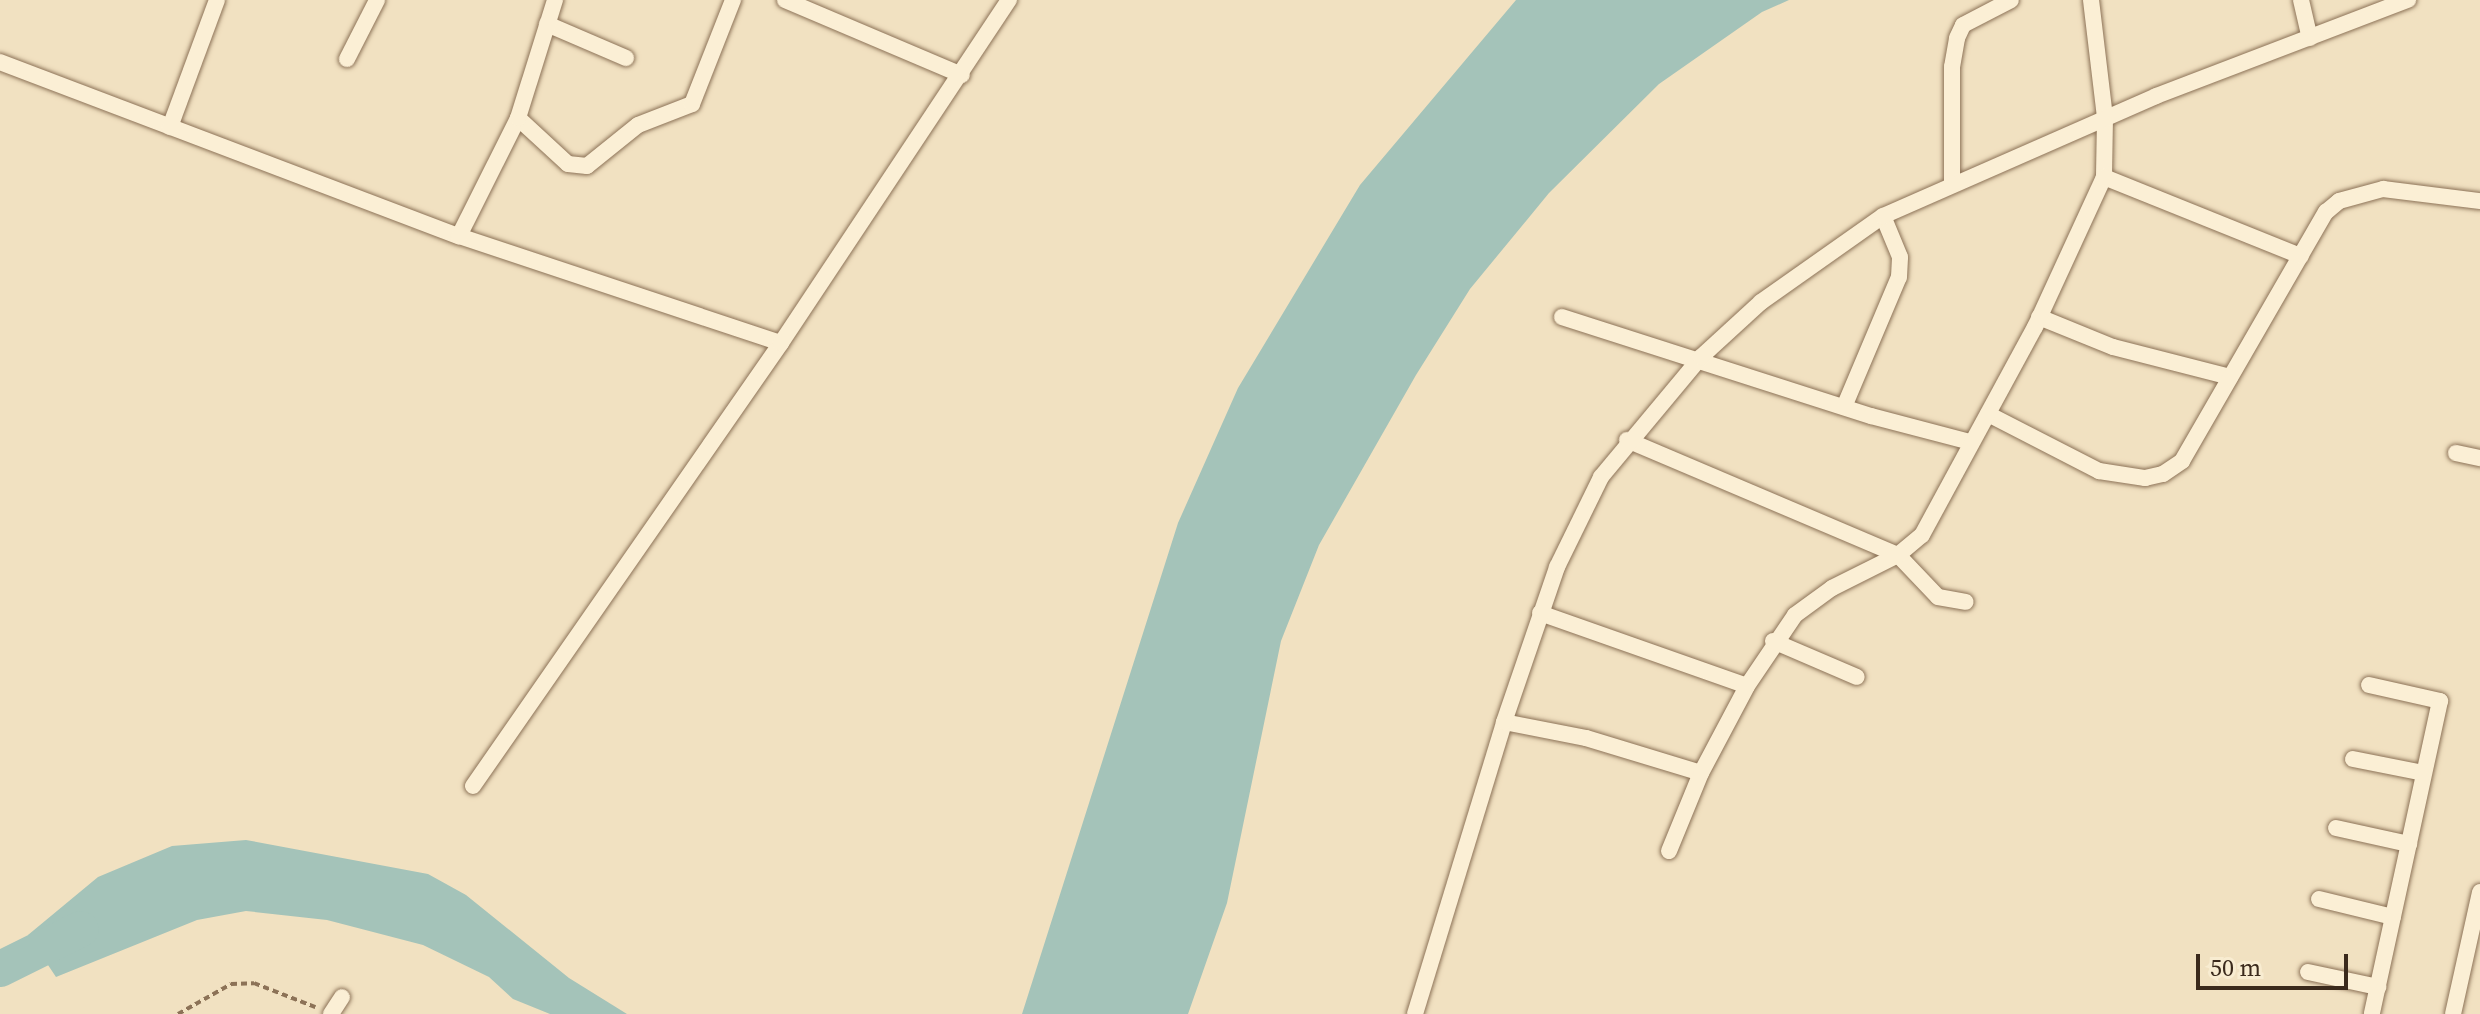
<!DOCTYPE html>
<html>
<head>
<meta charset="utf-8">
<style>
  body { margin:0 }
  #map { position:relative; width:2480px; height:1014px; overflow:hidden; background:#f1e1c1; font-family:"Source Serif 4",serif }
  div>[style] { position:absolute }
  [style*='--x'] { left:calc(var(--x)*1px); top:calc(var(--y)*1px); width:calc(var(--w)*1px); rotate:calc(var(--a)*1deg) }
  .water>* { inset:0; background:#a4c3b9 }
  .river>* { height:36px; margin:-18px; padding:0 18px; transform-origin:18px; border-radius:18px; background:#a4c3b9 }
  .path>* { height:4px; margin-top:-2px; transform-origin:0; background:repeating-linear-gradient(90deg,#8c7257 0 6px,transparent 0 10px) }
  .roads { filter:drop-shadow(0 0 2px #8c7257) drop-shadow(0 0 2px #8c7257) }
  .minor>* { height:16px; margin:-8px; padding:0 8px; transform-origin:8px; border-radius:8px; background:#fbefd5 }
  span { translate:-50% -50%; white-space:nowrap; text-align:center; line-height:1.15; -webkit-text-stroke:6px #f8ecd1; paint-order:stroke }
  .scale { position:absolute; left:2196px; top:954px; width:152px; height:36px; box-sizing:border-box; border:4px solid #3b2a1c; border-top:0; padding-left:10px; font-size:24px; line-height:28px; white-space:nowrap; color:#3b2a1c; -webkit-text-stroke:6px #f8ecd1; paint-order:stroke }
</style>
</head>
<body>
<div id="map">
  <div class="water">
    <i style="clip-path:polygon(1516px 0,1789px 0,1762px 12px,1659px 84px,1549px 193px,1470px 289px,1416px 375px,1319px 545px,1281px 641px,1227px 903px,1188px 1014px,1022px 1014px,1178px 523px,1238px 388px,1360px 185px)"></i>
    <i style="clip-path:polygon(246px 840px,428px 874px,466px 895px,569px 978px,627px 1014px,550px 1014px,513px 999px,489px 977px,423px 945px,327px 920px,246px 911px,197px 920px,56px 977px,28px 935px,98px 877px,172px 846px)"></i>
  </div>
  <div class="river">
    <i style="--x:0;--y:969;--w:90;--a:-26.3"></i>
  </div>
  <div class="path">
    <i style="--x:178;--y:1014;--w:61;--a:-29.5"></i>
    <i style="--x:231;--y:984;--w:23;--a:-2"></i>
    <i style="--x:254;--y:983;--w:66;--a:21.5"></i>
  </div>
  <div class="roads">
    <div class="minor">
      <i style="--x:785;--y:0;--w:192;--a:23"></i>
      <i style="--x:2091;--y:0;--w:119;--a:83.2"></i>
      <i style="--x:2105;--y:118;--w:59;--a:91"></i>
      <i style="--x:2301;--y:0;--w:39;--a:77"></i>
      <i style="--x:547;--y:24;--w:86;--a:23.3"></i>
      <i style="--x:347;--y:59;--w:66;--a:-63"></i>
      <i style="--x:0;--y:62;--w:491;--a:20.8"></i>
      <i style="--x:459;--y:236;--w:339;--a:18.4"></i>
      <i style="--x:518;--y:118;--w:68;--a:42.6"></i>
      <i style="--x:568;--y:164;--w:19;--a:6"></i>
      <i style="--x:587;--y:166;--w:65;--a:-38.8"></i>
      <i style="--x:638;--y:125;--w:58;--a:-21.3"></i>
      <i style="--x:692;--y:104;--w:112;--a:-68.5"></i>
      <i style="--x:170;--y:127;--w:135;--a:-69.7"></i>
      <i style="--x:1952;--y:182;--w:115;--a:-90"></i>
      <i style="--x:1952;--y:67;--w:29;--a:-80"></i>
      <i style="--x:1957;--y:38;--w:14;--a:-65"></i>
      <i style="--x:1963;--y:25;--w:54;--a:-27.5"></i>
      <i style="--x:459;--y:236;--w:132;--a:-63.4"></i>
      <i style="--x:518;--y:118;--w:124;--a:-72.6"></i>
      <i style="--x:1562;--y:317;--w:324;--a:17.8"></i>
      <i style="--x:1871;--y:416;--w:102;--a:14.7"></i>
      <i style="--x:2039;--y:317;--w:80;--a:22.1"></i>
      <i style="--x:2113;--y:347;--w:121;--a:14.4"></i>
      <i style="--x:1844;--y:407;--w:141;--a:-67.1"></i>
      <i style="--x:1899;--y:277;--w:20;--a:-87"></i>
      <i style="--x:1900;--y:257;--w:44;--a:-112.5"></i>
      <i style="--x:1988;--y:414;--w:125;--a:27.2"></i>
      <i style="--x:2099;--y:471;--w:47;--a:8.7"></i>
      <i style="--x:2145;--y:478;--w:18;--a:-13"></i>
      <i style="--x:2163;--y:474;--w:23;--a:-34"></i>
      <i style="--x:2182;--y:461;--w:288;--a:-60"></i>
      <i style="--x:2326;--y:212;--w:17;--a:-40"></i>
      <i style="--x:2339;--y:201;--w:46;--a:-15.3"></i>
      <i style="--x:2383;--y:189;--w:98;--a:7.1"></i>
      <i style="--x:1627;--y:440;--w:294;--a:23"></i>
      <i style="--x:1898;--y:555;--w:58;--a:46.4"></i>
      <i style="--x:1938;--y:597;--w:28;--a:10"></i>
      <i style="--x:2456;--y:453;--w:25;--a:12"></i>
      <i style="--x:1540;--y:613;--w:219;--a:19.4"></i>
      <i style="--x:1747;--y:686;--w:86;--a:-55.9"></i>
      <i style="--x:1795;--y:615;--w:46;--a:-36.1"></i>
      <i style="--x:1832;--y:588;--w:74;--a:-26.6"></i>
      <i style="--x:1898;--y:555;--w:31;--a:-40"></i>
      <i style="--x:1922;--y:535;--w:237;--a:-61.5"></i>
      <i style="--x:2035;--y:327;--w:165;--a:-65.3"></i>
      <i style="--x:2104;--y:177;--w:212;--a:21.9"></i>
      <i style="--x:1773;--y:641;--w:91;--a:23.2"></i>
      <i style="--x:2369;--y:685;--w:73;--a:12.7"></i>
      <i style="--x:2440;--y:701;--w:320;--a:102.3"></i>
      <i style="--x:1504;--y:722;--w:84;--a:11"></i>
      <i style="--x:1586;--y:738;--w:120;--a:16.9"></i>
      <i style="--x:2353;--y:759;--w:72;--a:11.2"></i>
      <i style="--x:473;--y:786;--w:540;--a:-55.19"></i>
      <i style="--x:781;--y:343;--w:412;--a:-56.4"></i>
      <i style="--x:2336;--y:828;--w:75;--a:12.4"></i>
      <i style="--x:1669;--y:851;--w:84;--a:-67.7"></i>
      <i style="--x:1701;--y:773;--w:98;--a:-62.1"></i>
      <i style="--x:2319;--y:899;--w:76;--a:13.7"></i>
      <i style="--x:2308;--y:972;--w:72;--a:12.1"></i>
      <i style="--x:331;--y:1014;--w:20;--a:-57"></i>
      <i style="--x:1415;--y:1014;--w:305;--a:-73"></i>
      <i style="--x:1504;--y:722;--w:164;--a:-71.1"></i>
      <i style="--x:1557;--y:567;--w:100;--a:-63.9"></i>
      <i style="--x:1601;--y:477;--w:156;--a:-50.2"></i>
      <i style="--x:1701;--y:357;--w:81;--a:-42.5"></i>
      <i style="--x:1761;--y:302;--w:149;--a:-35.2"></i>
      <i style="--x:1883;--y:216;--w:298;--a:-23.7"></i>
      <i style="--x:2156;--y:96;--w:270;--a:-20.9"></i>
      <i style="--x:2453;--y:1014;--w:125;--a:-77.5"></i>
    </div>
  </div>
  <div class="scale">50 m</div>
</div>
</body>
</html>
